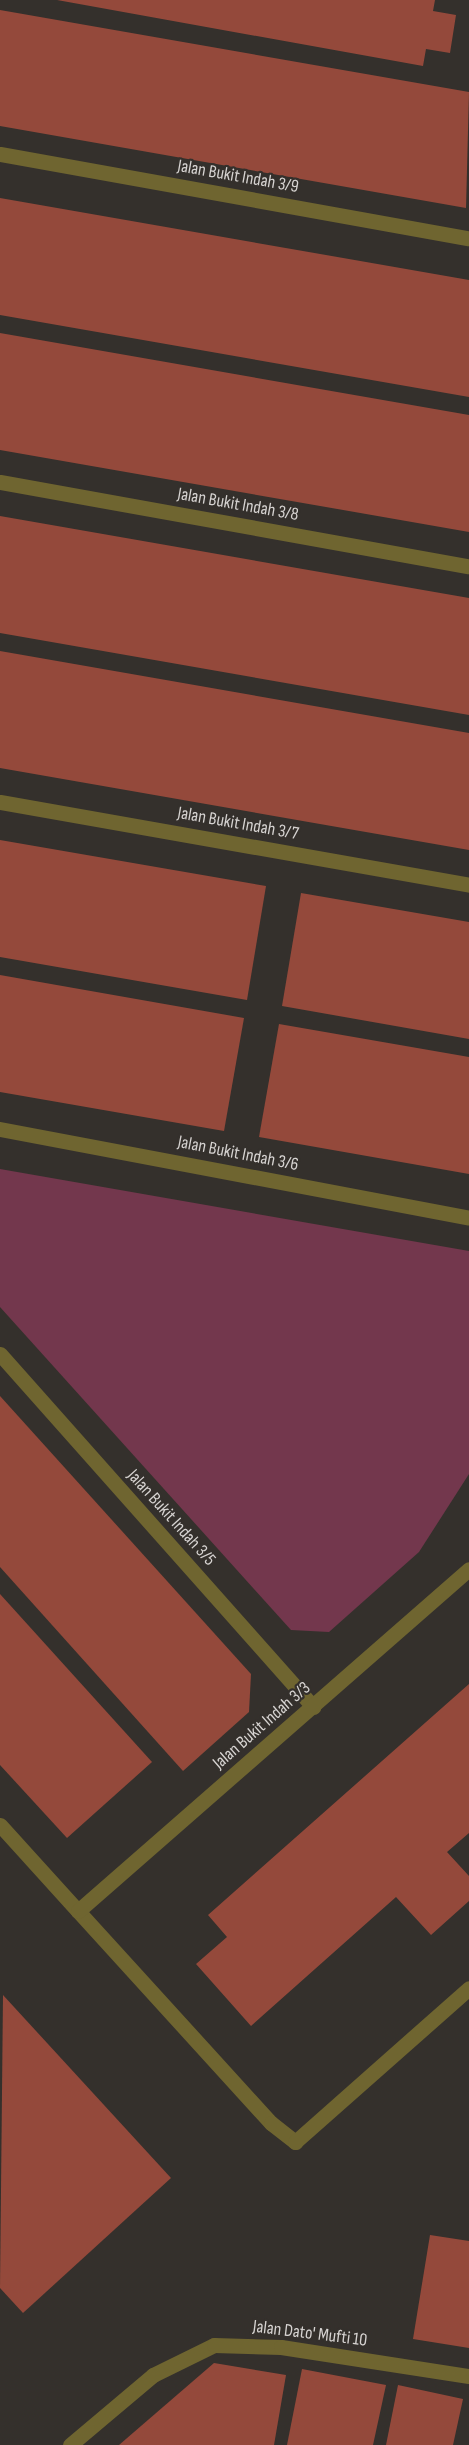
<!DOCTYPE html>
<html>
<head>
<meta charset="utf-8">
<style>
  body { margin:0 }
  #map { position:relative; width:469px; height:2445px; overflow:hidden; background:#34302c; font-family:"Sofia Sans Condensed",sans-serif }
  div>[style] { position:absolute }
  [style*='--x'] { left:calc(var(--x)*1px); top:calc(var(--y)*1px); width:calc(var(--w)*1px); rotate:calc(var(--a)*1deg) }
  .green>* { inset:0; background:#73374d }
  .building>* { inset:0; background:#94493b }
  .service>* { height:15px; margin:-7.5px; padding:0 7.5px; transform-origin:7.5px; border-radius:7.5px; background:#6f6530 }
  .minor>* { height:15px; margin:-7.5px; padding:0 7.5px; transform-origin:7.5px; border-radius:7.5px; background:#6f6530 }
  span { translate:-50% -50%; white-space:nowrap; text-align:center; line-height:1.15; -webkit-text-stroke:4.5px #34302c; paint-order:stroke }
  .street-label { font-size:18px; color:#d6d3d1 }
</style>
</head>
<body>
<div id="map">
  <div class="green">
    <i style="clip-path:polygon(0 1169px,469px 1251px,469px 1474px,419px 1552px,329px 1632px,291px 1630px,0 1307px)"></i>
  </div>
  <div class="building">
    <i style="clip-path:polygon(57px 0,435px 0,433px 11px,456px 15px,450px 53px,426px 49px,423px 66px)"></i>
    <i style="clip-path:polygon(0 10px,469px 92px,466px 208px,0 126px)"></i>
    <i style="clip-path:polygon(0 198px,469px 280px,469px 397px,0 315px)"></i>
    <i style="clip-path:polygon(0 333px,469px 415px,469px 532px,0 450px)"></i>
    <i style="clip-path:polygon(0 516px,469px 598px,469px 715px,0 633px)"></i>
    <i style="clip-path:polygon(0 651px,469px 733px,469px 850px,0 768px)"></i>
    <i style="clip-path:polygon(0 840px,266px 886px,247px 1000px,0 957px)"></i>
    <i style="clip-path:polygon(301px 893px,469px 922px,469px 1039px,282px 1006px)"></i>
    <i style="clip-path:polygon(0 975px,244px 1018px,224px 1131px,0 1092px)"></i>
    <i style="clip-path:polygon(279px 1024px,469px 1057px,469px 1174px,259px 1137px)"></i>
    <i style="clip-path:polygon(0 1396px,251px 1674px,249px 1712px,183px 1771px,0 1567px)"></i>
    <i style="clip-path:polygon(0 1594px,152px 1762px,67px 1838px,0 1765px)"></i>
    <i style="clip-path:polygon(469px 1684px,469px 1833px,447px 1852px,469px 1876px,469px 1901px,431px 1935px,396px 1897px,251px 2026px,196px 1964px,227px 1937px,208px 1915px)"></i>
    <i style="clip-path:polygon(3px 1995px,171px 2178px,23px 2313px,0 2288px)"></i>
    <i style="clip-path:polygon(430px 2235px,469px 2241px,469px 2348px,413px 2339px)"></i>
    <i style="clip-path:polygon(214px 2363px,286px 2375px,274px 2445px,119px 2445px)"></i>
    <i style="clip-path:polygon(302px 2369px,386px 2385px,373px 2445px,287px 2445px)"></i>
    <i style="clip-path:polygon(398px 2385px,463px 2399px,453px 2445px,386px 2445px)"></i>
  </div>
  <div class="service">
    <i style="--x:78;--y:1911;--w:287;--a:47.7"></i>
    <i style="--x:271;--y:2123;--w:31;--a:38"></i>
    <i style="--x:295;--y:2142;--w:232;--a:-41.5"></i>
  </div>
  <div class="minor">
    <i style="--x:0;--y:154;--w:476;--a:10.2"></i>
    <i style="--x:0;--y:482;--w:476;--a:10.2"></i>
    <i style="--x:0;--y:802;--w:476;--a:10"></i>
    <i style="--x:0;--y:1129;--w:477;--a:10.7"></i>
    <i style="--x:0;--y:1354;--w:472;--a:48.4"></i>
    <i style="--x:0;--y:1825;--w:116;--a:47.8"></i>
    <i style="--x:78;--y:1911;--w:519;--a:-41.18"></i>
    <i style="--x:70;--y:2445;--w:109;--a:-40.1"></i>
    <i style="--x:153;--y:2375;--w:68;--a:-26.2"></i>
    <i style="--x:214;--y:2345;--w:67;--a:1.7"></i>
    <i style="--x:281;--y:2347;--w:190;--a:8.8"></i>
  </div>
  <div class="street-label">
    <span style="left:238px;top:177px;rotate:10deg">Jalan Bukit Indah 3/9</span>
    <span style="left:238px;top:505px;rotate:10deg">Jalan Bukit Indah 3/8</span>
    <span style="left:238px;top:824px;rotate:10deg">Jalan Bukit Indah 3/7</span>
    <span style="left:238px;top:1154px;rotate:11deg">Jalan Bukit Indah 3/6</span>
    <span style="left:171px;top:1518px;rotate:48deg">Jalan Bukit Indah 3/5</span>
    <span style="left:262px;top:1726px;rotate:-41deg">Jalan Bukit Indah 3/3</span>
    <span style="left:310px;top:2334px;rotate:7deg">Jalan Dato' Mufti 10</span>
  </div>
</div>
</body>
</html>
